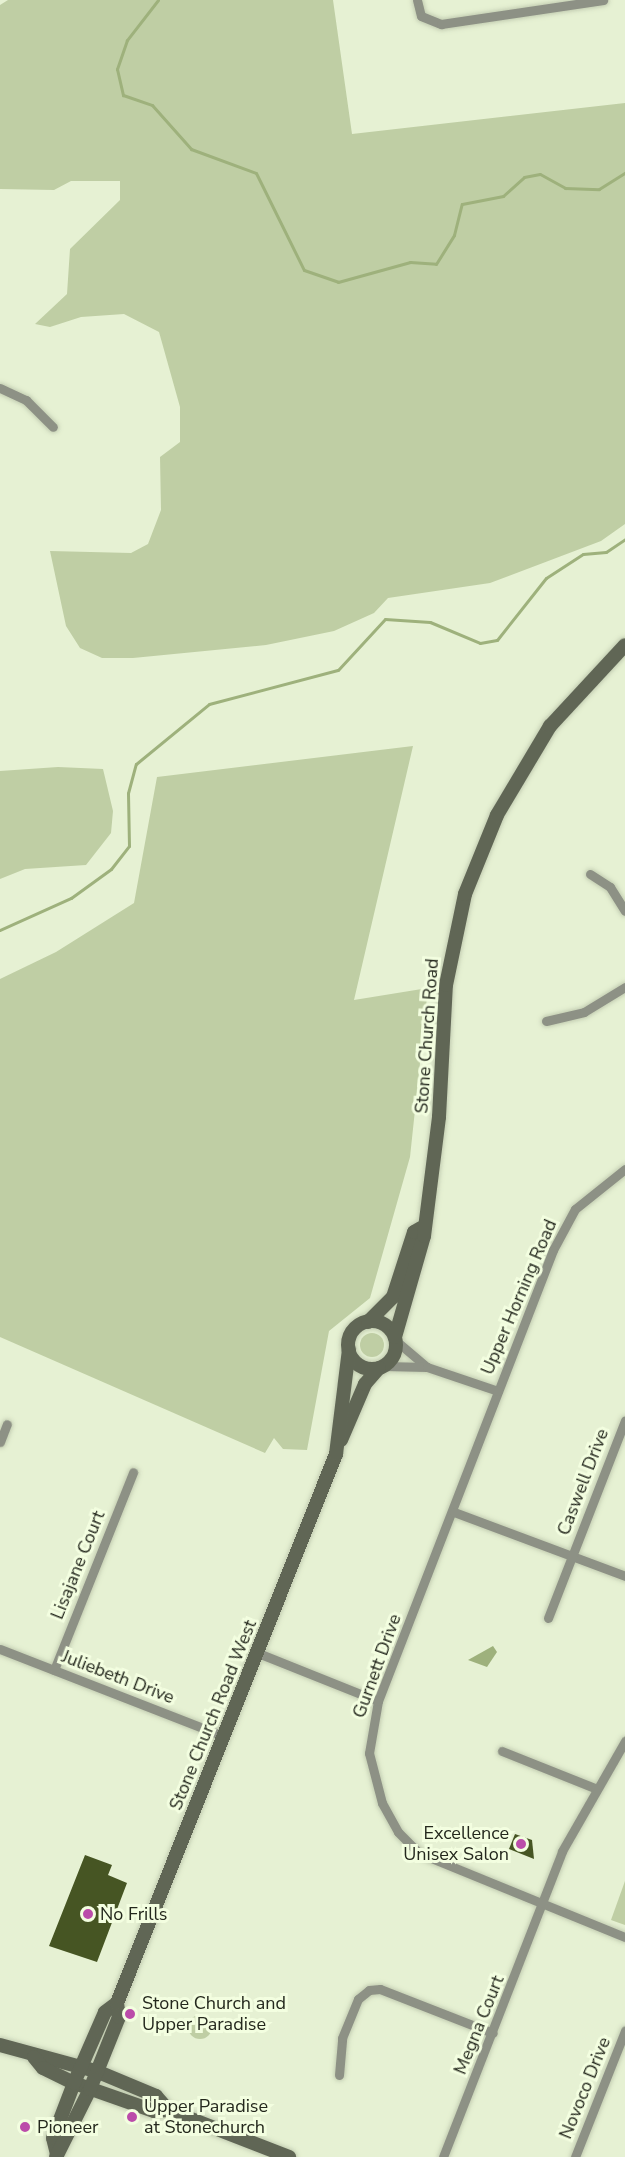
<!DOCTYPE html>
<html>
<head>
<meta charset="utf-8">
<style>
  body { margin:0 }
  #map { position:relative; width:625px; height:2157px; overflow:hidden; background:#e6f1d3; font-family:"Nunito Sans",sans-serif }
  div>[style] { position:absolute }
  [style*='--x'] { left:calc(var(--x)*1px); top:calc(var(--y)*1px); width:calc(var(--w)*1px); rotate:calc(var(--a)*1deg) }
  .green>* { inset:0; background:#bfcea4 }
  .round { border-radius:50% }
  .water>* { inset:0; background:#9eb17c }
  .stream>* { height:3px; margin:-1.5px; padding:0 1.5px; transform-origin:1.5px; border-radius:1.5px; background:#9eb17c }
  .building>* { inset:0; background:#465523 }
  .roads { filter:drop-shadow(0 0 2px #c3cdb2) drop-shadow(0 0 2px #c3cdb2) }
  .street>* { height:9px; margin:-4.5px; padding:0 4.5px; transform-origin:4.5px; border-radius:4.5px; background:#8d9185 }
  .secondary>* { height:14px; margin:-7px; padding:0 7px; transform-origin:7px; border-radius:7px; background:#606655 }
  .secondary>.ring { margin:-7px; padding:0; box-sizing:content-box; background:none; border:14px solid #606655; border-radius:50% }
  .dots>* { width:16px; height:16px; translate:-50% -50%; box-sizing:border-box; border:3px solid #f3fee0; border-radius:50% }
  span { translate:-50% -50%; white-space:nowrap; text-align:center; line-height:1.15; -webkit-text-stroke:6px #f3fee0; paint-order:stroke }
  .street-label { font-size:18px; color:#24281d }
  .poi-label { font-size:18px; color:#24281d }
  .right { translate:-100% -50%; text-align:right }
  .left { translate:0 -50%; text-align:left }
</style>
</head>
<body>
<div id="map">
  <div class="green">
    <i style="clip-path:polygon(8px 0,333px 0,352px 134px,625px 103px,625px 524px,601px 541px,490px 583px,388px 598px,374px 613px,334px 631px,266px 645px,133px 658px,102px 658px,80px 648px,66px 626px,50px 551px,131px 553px,148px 544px,161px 510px,160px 457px,180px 442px,180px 407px,159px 332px,124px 314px,81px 317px,50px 327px,35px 324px,67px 294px,70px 249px,120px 200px,120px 181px,71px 181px,54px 190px,0 189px,0 5px)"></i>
    <i style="clip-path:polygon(413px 746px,354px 1000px,428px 988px,410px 1157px,370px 1298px,329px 1331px,307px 1450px,283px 1449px,274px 1438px,265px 1453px,0 1337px,0 979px,56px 952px,134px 903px,157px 777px)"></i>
    <i style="clip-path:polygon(58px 767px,103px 769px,113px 811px,111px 833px,86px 865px,25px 869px,0 879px,0 771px)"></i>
    <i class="round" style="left:360px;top:1333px;width:24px;height:24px"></i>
    <i style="clip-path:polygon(625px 1881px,625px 1925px,611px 1920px)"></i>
    <i class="round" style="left:188px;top:2015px;width:24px;height:24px"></i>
  </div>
  <div class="water">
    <i style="clip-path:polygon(493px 1646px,497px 1652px,487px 1667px,468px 1660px)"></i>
  </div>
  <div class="stream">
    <i style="--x:158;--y:0;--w:51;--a:127.8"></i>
    <i style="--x:127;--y:40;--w:31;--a:109"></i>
    <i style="--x:117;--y:69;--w:27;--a:77"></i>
    <i style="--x:123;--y:95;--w:31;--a:19"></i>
    <i style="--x:152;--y:105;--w:59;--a:48.4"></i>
    <i style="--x:191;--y:149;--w:69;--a:20.3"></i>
    <i style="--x:256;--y:173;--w:108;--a:63.7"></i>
    <i style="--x:304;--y:270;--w:36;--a:19"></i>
    <i style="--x:338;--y:282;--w:75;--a:-15.5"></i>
    <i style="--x:410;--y:262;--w:26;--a:4"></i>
    <i style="--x:436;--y:264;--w:34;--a:-58"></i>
    <i style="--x:454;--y:235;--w:32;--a:-76"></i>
    <i style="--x:462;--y:204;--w:42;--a:-11"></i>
    <i style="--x:503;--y:196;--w:28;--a:-42"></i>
    <i style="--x:524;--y:177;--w:16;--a:-11"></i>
    <i style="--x:540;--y:174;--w:29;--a:29"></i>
    <i style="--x:565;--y:188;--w:34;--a:2"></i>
    <i style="--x:599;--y:189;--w:31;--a:-32"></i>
    <i style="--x:0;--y:930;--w:78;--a:-24.3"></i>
    <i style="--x:71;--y:898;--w:49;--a:-35.9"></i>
    <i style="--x:111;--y:869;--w:29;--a:-52"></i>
    <i style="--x:129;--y:846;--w:53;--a:-91.1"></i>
    <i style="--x:128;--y:793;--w:30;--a:-75"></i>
    <i style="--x:136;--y:764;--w:94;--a:-39.4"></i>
    <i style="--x:209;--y:704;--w:133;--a:-14.8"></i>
    <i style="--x:338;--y:670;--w:69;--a:-47.3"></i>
    <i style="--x:385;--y:619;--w:45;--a:3.8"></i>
    <i style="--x:430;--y:622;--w:54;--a:22.8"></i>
    <i style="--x:480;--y:643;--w:17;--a:-10"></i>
    <i style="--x:497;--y:640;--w:79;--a:-51.7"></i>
    <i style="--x:546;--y:578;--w:44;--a:-33"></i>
    <i style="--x:583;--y:554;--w:23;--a:-5"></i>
    <i style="--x:606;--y:552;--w:23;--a:-34"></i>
  </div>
  <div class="building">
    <i style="clip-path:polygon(515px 1834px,532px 1840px,534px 1859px,509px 1849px)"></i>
    <i style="clip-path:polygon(85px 1855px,112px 1865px,108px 1875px,127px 1883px,97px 1962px,49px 1946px)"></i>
  </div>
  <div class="roads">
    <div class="street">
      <i style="--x:417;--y:0;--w:16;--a:76"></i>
      <i style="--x:421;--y:16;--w:22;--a:22"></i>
      <i style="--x:441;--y:24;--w:164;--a:-8.4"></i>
      <i style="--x:0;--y:388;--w:29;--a:25"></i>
      <i style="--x:26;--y:400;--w:38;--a:45"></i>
      <i style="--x:590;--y:874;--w:24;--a:33"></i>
      <i style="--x:610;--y:887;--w:28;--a:58"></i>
      <i style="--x:546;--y:1021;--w:39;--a:-13"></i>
      <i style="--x:584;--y:1012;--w:48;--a:-31.4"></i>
      <i style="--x:625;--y:1169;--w:64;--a:141.3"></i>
      <i style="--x:575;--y:1209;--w:47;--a:118.2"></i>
      <i style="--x:553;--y:1250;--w:484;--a:111.2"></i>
      <i style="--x:378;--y:1701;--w:53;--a:99.8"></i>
      <i style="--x:369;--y:1753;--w:52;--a:75.4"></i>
      <i style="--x:382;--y:1803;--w:33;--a:61"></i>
      <i style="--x:398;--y:1832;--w:30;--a:45"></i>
      <i style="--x:419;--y:1853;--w:222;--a:22.2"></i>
      <i style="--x:395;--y:1340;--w:42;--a:40.2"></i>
      <i style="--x:384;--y:1366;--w:43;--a:1.3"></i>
      <i style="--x:427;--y:1367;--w:75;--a:18.7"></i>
      <i style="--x:0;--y:1442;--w:19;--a:-69"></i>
      <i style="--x:454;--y:1512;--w:183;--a:20.5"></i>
      <i style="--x:548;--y:1618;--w:212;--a:-68.7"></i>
      <i style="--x:0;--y:1649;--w:239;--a:21.3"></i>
      <i style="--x:258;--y:1653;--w:129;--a:21.8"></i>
      <i style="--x:54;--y:1670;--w:213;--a:-68.2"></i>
      <i style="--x:502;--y:1751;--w:102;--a:21.8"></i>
      <i style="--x:339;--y:2075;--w:37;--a:-85"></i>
      <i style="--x:342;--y:2038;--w:42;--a:-67.7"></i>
      <i style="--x:358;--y:1999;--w:14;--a:-39"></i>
      <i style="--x:369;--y:1990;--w:11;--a:-5"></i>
      <i style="--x:380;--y:1989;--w:121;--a:21.3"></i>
      <i style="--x:443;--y:2157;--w:328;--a:-68.7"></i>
      <i style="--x:562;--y:1851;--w:127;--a:-60.2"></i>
      <i style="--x:575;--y:2157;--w:136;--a:-68.4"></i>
    </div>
    <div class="secondary">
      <i class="ring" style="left:348px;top:1321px;width:34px;height:34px"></i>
      <i style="--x:368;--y:1322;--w:35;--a:-45"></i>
      <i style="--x:393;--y:1297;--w:68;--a:-72.1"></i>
      <i style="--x:414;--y:1232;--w:8;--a:-30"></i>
      <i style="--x:395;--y:1337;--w:105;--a:-74"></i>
      <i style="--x:424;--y:1236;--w:120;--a:-82.8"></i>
      <i style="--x:439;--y:1117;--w:132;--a:-87"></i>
      <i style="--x:446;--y:985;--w:93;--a:-78.2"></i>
      <i style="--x:465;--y:894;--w:85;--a:-67.9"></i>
      <i style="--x:497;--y:815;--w:104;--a:-59.2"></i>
      <i style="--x:550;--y:726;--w:110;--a:-47.2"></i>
      <i style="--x:341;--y:1440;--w:61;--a:-66.8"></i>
      <i style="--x:365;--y:1384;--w:21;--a:-49"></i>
      <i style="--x:0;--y:2045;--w:99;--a:15.2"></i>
      <i style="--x:96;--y:2071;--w:65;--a:22.6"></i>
      <i style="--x:156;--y:2096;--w:18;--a:49"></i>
      <i style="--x:34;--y:2057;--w:14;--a:51"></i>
      <i style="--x:43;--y:2068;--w:34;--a:26"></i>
      <i style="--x:74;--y:2083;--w:85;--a:19.3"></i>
      <i style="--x:154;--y:2111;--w:14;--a:-4"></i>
      <i style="--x:168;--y:2110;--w:130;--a:21.2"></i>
      <i style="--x:57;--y:2154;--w:16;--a:-104"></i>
      <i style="--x:53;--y:2138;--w:59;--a:-69.1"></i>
      <i style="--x:74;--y:2083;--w:77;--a:-66.4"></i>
      <i style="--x:105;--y:2012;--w:15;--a:-37"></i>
      <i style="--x:56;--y:2157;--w:76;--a:-63.4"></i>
      <i style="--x:90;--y:2089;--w:78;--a:-68.1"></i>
      <i style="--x:119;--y:2017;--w:14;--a:-98"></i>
      <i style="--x:117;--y:2003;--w:591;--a:-68.25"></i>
      <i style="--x:336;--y:1454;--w:105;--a:-82.9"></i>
    </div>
  </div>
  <div class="dots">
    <i style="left:521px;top:1844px;background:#bb4caa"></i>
    <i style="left:88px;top:1914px;background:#bb4caa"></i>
    <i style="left:130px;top:2014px;background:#bb4caa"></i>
    <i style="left:132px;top:2117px;background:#bb4caa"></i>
    <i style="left:25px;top:2127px;background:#bb4caa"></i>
  </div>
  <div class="street-label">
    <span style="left:427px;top:1036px;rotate:-86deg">Stone Church Road</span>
    <span style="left:519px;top:1297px;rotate:-67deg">Upper Horning Road</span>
    <span style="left:583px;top:1482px;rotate:-69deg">Caswell Drive</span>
    <span style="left:78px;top:1565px;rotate:-68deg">Lisajane Court</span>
    <span style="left:377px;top:1666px;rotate:-70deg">Gurnett Drive</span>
    <span style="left:118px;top:1677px;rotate:21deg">Juliebeth Drive</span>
    <span style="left:213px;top:1715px;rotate:-68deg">Stone Church Road West</span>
    <span style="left:479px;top:2025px;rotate:-68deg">Megna Court</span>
    <span style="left:585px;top:2088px;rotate:-68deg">Novoco Drive</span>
  </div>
  <div class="poi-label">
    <span class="right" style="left:509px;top:1844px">Excellence<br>Unisex Salon</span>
    <span class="left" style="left:100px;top:1914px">No Frills</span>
    <span class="left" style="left:142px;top:2014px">Stone Church and<br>Upper Paradise</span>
    <span class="left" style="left:144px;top:2117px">Upper Paradise<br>at Stonechurch</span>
    <span class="left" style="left:37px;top:2127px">Pioneer</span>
  </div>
</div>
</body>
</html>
